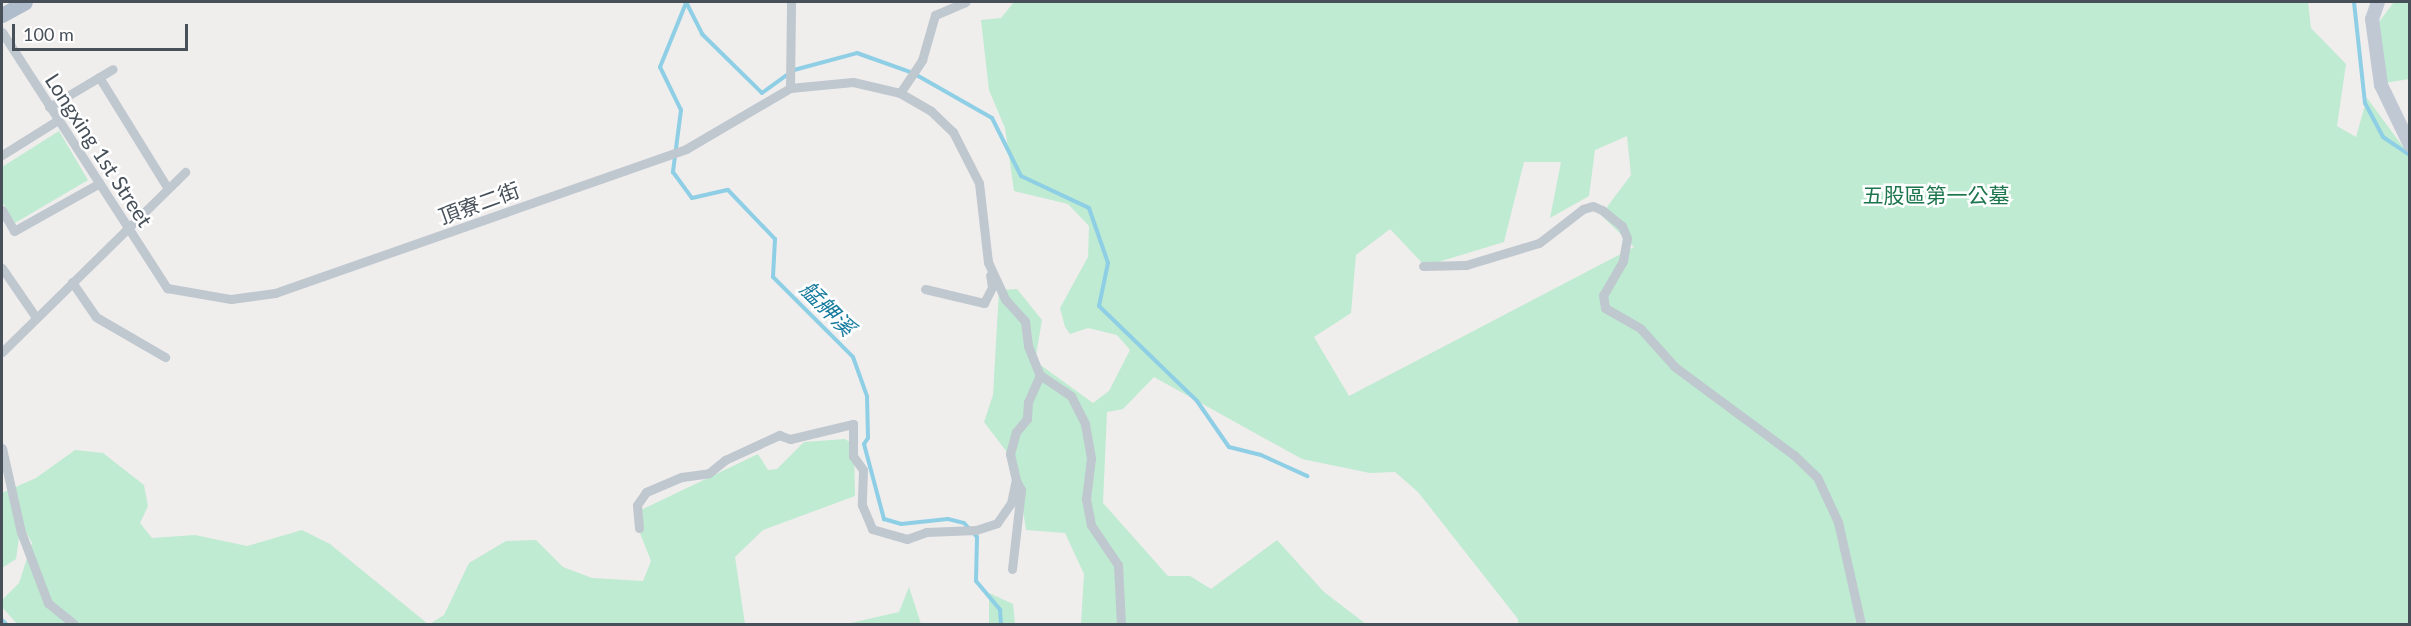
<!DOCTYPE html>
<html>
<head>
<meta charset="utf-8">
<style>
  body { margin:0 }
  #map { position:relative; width:2411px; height:626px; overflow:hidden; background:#f0eded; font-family:Lato,"Noto Sans TC",sans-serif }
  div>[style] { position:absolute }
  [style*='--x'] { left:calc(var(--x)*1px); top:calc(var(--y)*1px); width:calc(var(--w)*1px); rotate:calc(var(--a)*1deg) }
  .green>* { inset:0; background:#beebd1 }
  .stream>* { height:4px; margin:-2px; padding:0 2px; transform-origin:2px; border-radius:2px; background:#8ecfe5 }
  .street>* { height:9px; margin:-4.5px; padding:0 4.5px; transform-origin:4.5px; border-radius:4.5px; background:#bfc7cf }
  .secondary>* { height:14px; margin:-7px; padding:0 7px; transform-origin:7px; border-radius:7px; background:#bfc8d3 }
  .primary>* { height:15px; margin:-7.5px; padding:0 7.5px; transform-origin:7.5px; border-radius:7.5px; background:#afbccb }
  span { translate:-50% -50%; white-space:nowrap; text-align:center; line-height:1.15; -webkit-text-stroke:5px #fff; paint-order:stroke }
  .street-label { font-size:21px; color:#475059 }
  .park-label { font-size:21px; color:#1d754d }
  .water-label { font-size:22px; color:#167b9e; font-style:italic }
  .frame { position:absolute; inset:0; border:3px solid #475059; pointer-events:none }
  .scale { position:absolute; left:12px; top:24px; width:176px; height:27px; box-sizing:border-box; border:3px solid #475059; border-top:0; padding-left:8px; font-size:18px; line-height:21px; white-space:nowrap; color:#475059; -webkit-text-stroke:4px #fff; paint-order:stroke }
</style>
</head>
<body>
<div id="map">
  <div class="green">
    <i style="clip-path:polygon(evenodd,1014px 2px,2308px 2px,2311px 28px,2346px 64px,2337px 126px,2356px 137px,2367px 98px,2409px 155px,2409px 624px,1518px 624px,1518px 619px,1418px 492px,1395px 472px,1370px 473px,1302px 459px,1154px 377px,1123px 409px,1107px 412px,1103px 503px,1168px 576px,1190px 576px,1211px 589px,1277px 540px,1324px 592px,1366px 624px,1081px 624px,1084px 574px,1065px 533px,1026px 530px,1016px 464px,984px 422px,993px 395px,999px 290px,1017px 289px,1042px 320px,1035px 361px,1093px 403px,1109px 391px,1130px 350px,1117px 335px,1088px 328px,1070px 334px,1065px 327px,1060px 308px,1088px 257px,1089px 226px,1068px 204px,1014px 191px,1005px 128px,989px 90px,981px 20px,1001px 18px,1014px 2px,1627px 136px,1631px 175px,1601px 215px,1634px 247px,1349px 396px,1314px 337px,1351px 313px,1356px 255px,1390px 229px,1425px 266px,1504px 242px,1524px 162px,1561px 162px,1550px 218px,1589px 196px,1595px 150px,1627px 136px)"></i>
    <i style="clip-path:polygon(2394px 2px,2409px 2px,2409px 79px,2385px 83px,2370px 34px)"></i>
    <i style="clip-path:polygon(59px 131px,88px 180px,15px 223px,2px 202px,2px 167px)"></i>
    <i style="clip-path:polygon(845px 439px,854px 445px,855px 496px,763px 530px,735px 557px,745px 624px,430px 624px,444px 615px,469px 563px,506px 541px,536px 540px,563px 567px,592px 578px,643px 581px,651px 561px,634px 518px,641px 510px,758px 454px,768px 470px,777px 469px,804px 442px)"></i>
    <i style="clip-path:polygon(75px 450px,103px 453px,144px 485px,148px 506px,140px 523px,152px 538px,195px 535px,247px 546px,302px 530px,330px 544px,428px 624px,17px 624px,2px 607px,2px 600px,19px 583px,32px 543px,21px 523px,16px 559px,2px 568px,2px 493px,36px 478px)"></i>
    <i style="clip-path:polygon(909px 587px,921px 624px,846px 624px,899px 612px)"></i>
    <i style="clip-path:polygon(989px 593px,1013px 604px,1015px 624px,989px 624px)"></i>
  </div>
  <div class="stream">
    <i style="--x:686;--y:2;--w:36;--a:63"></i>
    <i style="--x:702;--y:34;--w:84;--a:44.5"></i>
    <i style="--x:762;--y:93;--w:39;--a:-36"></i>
    <i style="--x:794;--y:70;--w:65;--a:-15.1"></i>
    <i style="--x:857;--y:53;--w:59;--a:19.7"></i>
    <i style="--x:913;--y:73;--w:91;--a:29.7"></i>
    <i style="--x:992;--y:118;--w:65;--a:63.4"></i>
    <i style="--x:1021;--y:176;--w:75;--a:25.2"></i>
    <i style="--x:1089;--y:208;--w:58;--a:70.9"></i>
    <i style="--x:1108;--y:263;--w:44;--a:101.8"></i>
    <i style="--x:1099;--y:306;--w:136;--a:44.1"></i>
    <i style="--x:1197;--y:401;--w:56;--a:55.2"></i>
    <i style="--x:1229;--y:447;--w:33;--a:14"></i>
    <i style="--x:1261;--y:455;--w:51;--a:24.5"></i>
    <i style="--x:2354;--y:2;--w:102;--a:83.8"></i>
    <i style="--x:2365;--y:103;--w:38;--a:62"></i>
    <i style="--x:2383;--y:137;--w:32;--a:34"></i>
    <i style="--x:686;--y:3;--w:69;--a:112.1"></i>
    <i style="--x:660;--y:67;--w:48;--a:64"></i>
    <i style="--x:681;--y:110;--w:63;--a:97.4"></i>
    <i style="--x:673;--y:172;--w:32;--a:54"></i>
    <i style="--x:692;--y:198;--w:37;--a:-13"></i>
    <i style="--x:728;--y:190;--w:68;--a:46.2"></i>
    <i style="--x:775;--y:239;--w:38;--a:93"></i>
    <i style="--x:773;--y:277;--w:113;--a:45"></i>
    <i style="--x:853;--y:357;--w:41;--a:70.3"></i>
    <i style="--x:867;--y:396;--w:42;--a:88.6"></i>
    <i style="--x:868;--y:438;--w:7;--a:124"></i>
    <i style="--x:864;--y:444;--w:78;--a:75.1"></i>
    <i style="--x:884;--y:519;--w:18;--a:16"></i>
    <i style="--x:901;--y:524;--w:47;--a:-6.1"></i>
    <i style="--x:948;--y:519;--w:16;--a:14"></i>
    <i style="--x:964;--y:523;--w:19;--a:47"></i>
    <i style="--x:977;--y:537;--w:44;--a:91.3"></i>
    <i style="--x:976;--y:581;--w:38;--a:50"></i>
    <i style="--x:1000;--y:610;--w:14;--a:86"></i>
    <i style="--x:2;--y:620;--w:6;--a:45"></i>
  </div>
  <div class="street">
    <i style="--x:2;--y:32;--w:305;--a:57.2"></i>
    <i style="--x:167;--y:288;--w:65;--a:9.8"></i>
    <i style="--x:231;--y:299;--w:44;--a:-7.8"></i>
    <i style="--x:275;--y:293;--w:435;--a:-19.3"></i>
    <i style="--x:686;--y:149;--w:121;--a:-30.4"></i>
    <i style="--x:790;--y:88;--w:63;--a:-5.4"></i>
    <i style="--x:853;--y:82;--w:48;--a:13.2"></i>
    <i style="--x:900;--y:93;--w:36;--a:30"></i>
    <i style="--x:931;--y:111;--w:30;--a:44"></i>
    <i style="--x:953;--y:132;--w:57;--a:63"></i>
    <i style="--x:979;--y:183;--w:80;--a:83.5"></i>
    <i style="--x:988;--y:262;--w:41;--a:65.3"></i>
    <i style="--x:1005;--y:299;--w:30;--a:48"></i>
    <i style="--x:1025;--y:321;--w:25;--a:83"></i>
    <i style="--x:1028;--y:346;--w:31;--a:68"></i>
    <i style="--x:1040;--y:375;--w:37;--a:34"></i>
    <i style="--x:1071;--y:396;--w:31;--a:63"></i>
    <i style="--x:1085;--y:424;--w:35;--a:80"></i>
    <i style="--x:1091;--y:458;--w:41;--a:97"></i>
    <i style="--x:1086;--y:499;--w:26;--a:79"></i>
    <i style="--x:1091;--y:525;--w:48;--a:56"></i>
    <i style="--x:1118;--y:565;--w:59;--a:87.1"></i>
    <i style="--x:99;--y:77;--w:129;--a:58.3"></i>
    <i style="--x:790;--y:88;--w:86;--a:-89.3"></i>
    <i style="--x:900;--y:93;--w:40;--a:-56"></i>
    <i style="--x:922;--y:60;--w:47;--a:-73.9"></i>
    <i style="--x:935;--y:15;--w:33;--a:-23"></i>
    <i style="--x:49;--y:107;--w:74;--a:-30.7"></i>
    <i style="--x:2;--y:155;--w:66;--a:-32"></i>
    <i style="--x:2;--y:210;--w:24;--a:60"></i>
    <i style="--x:14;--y:231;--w:98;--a:-29.2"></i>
    <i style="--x:1423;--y:266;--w:43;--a:-1.3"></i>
    <i style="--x:1466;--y:265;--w:76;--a:-16.8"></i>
    <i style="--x:1539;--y:243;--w:56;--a:-37.7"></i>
    <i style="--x:1583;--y:209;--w:10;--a:-17"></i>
    <i style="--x:1593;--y:206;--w:10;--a:24"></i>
    <i style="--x:1602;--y:210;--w:26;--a:39"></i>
    <i style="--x:1622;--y:226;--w:13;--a:67"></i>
    <i style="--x:1627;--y:238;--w:23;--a:100"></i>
    <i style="--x:1623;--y:261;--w:39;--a:120"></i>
    <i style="--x:1603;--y:295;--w:13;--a:81"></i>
    <i style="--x:1605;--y:308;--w:40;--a:29.7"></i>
    <i style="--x:1640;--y:328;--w:52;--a:48.1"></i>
    <i style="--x:1675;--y:367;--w:148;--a:36.5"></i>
    <i style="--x:1794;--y:455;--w:32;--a:44"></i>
    <i style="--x:1817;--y:477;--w:50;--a:65"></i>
    <i style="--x:1838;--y:522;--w:105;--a:77.3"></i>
    <i style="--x:2;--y:268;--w:58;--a:55.5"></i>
    <i style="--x:72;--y:282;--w:42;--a:55.6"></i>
    <i style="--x:96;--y:317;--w:80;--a:30.1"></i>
    <i style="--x:925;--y:289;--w:61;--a:13.3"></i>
    <i style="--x:984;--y:303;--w:18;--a:-63"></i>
    <i style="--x:992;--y:287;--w:12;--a:-99"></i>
    <i style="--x:2;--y:352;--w:257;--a:-44.5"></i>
    <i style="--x:2;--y:448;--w:86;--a:77.3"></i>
    <i style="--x:21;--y:532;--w:76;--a:69.2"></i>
    <i style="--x:48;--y:603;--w:33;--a:39"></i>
    <i style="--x:639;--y:528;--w:23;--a:-95"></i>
    <i style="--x:637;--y:505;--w:16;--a:-55"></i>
    <i style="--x:646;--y:492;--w:39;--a:-23"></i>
    <i style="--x:682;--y:477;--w:27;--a:-8"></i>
    <i style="--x:709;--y:473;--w:21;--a:-39"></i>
    <i style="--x:725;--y:460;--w:60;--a:-24.8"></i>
    <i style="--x:779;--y:435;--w:12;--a:20"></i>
    <i style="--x:790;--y:439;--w:65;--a:-13.4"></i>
    <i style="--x:853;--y:424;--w:32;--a:90"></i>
    <i style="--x:853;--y:456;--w:17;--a:54"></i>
    <i style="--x:863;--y:470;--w:35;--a:92"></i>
    <i style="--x:862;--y:505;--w:26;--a:67"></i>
    <i style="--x:872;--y:529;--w:36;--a:16"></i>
    <i style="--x:907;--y:539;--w:20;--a:-20"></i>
    <i style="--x:926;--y:532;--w:50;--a:-2.3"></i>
    <i style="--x:976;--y:530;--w:22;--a:-18"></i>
    <i style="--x:997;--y:523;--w:24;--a:-55"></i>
    <i style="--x:1011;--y:503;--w:24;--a:-78"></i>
    <i style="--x:1016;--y:480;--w:27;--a:-103"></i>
    <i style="--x:1010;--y:454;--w:23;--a:-75"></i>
    <i style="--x:1016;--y:432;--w:17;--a:-50"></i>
    <i style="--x:1027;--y:419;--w:17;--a:-87"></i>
    <i style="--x:1028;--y:402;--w:30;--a:-66"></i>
    <i style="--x:1012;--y:569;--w:80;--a:-83.5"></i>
    <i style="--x:1021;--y:490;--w:11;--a:-117"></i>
  </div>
  <div class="secondary">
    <i style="--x:2378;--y:2;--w:18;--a:109"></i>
    <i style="--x:2372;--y:19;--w:67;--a:82.2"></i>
    <i style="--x:2381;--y:85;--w:67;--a:64.2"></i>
  </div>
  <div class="primary">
    <i style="--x:2;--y:15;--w:26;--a:-29"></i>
  </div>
  <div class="street-label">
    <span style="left:99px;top:150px;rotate:57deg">Longxing 1st Street</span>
    <span style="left:479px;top:203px;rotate:-20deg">頂寮二街</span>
  </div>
  <div class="park-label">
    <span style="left:1936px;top:195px">五股區第一公墓</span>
  </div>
  <div class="water-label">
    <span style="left:828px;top:308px;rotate:45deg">艋舺溪</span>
  </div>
  <div class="frame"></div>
  <div class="scale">100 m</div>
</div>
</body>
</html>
